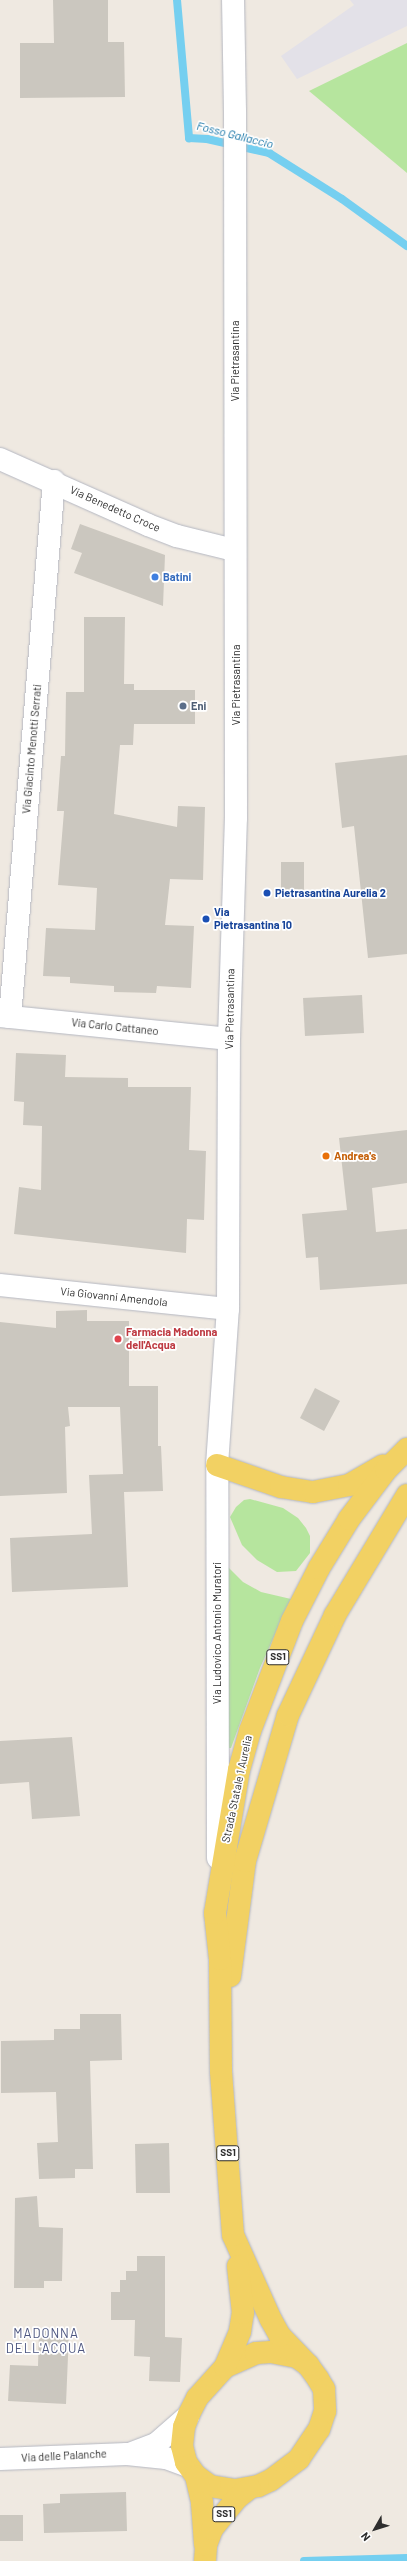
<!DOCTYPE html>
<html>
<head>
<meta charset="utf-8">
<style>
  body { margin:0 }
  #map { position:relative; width:407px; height:2561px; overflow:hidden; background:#efe9e1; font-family:Barlow,sans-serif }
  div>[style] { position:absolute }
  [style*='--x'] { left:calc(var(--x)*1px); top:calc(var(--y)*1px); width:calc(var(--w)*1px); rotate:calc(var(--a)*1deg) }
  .industrial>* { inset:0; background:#e3e1e8 }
  .green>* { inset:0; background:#b6e59e }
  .stream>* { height:8px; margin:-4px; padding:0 4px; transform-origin:4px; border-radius:4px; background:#75cff0 }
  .building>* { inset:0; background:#cbc7bf }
  .roads { filter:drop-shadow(0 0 1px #b4b7c1) drop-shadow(0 0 1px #b4b7c1) }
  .street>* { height:22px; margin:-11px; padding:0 11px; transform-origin:11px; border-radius:11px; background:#fff }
  .secondary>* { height:22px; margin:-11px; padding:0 11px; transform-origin:11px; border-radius:11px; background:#fff }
  .primary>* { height:22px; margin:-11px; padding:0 11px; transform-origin:11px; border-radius:11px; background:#f2d163 }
  .dots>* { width:11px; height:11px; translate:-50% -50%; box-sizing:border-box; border:2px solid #fff; border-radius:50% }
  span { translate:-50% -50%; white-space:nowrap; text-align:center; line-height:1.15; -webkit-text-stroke:3.5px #fff; paint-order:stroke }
  .shield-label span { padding:1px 3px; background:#fff; border:1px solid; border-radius:3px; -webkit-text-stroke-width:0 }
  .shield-label { font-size:10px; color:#2e2e2e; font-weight:700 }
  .street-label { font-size:11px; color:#2e2e2e }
  .shop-label { font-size:11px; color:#366cbe; font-weight:700 }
  .left { translate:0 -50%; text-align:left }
  .service-label { font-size:11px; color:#4e5e75; font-weight:700 }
  .transit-label { font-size:11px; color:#164399; font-weight:700 }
  .food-label { font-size:11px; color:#c56008; font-weight:700 }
  .health-label { font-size:11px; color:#be3a42; font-weight:700 }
  .water-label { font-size:12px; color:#0d6fa3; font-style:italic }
  .quarter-label { font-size:13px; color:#4d5680; letter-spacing:1px }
  .north { position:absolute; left:355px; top:2509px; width:40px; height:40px; -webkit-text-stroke:3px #fff; paint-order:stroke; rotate:231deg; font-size:11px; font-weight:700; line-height:16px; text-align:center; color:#2e2e2e }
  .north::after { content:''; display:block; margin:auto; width:14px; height:18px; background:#2e2e2e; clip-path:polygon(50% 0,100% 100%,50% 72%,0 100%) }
</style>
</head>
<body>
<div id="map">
  <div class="industrial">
    <i style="clip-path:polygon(350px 0,407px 0,407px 26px,297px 79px,281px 56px,354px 5px)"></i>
  </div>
  <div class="green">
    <i style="clip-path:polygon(407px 43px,407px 173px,309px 91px)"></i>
    <i style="clip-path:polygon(250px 1499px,283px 1508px,298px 1518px,306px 1528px,310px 1536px,310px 1553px,296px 1571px,277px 1572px,257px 1560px,242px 1545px,230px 1517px,236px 1507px,244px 1500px)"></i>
    <i style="clip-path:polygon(227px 1566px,243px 1582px,261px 1592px,291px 1599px,260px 1668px,231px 1748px,226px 1748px)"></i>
  </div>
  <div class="stream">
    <i style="--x:177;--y:0;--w:139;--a:85"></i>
    <i style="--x:189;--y:138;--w:18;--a:3"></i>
    <i style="--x:207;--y:139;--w:64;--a:12.7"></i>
    <i style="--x:269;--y:153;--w:86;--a:32.2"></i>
    <i style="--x:342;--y:199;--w:80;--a:35.9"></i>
    <i style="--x:304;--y:2561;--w:103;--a:-1.7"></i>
  </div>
  <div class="building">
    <i style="clip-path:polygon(53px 0,108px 0,108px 42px,124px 42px,125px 97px,20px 98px,20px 43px,54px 43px)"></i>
    <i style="clip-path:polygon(80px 524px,165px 555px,163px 606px,74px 573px,82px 553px,71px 549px)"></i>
    <i style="clip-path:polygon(84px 617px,125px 617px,124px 684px,134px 684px,134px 690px,195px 690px,195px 724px,134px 724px,133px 745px,120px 745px,114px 814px,177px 827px,178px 806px,205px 807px,203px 880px,170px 879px,165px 925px,194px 926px,191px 988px,157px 986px,156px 993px,114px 992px,114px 986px,70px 983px,70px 977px,43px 976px,46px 928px,95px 930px,97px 888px,58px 885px,64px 811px,57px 811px,61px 756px,65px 756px,66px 692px,84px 692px)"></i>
    <i style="clip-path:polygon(407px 755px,407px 954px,368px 958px,354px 826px,342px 828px,335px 763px)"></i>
    <i style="clip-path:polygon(281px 862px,304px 862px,304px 895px,281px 892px)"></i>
    <i style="clip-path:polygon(362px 995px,364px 1033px,305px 1036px,303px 998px)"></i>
    <i style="clip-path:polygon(16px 1053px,66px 1055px,65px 1077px,128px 1078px,128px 1087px,191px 1087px,189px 1150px,206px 1151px,204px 1220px,187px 1219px,186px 1253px,14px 1234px,19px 1187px,41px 1190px,42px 1126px,23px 1125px,24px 1102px,14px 1101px)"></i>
    <i style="clip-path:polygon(407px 1130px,407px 1183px,372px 1188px,376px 1232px,407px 1229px,407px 1284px,320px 1290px,318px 1257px,306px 1258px,302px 1214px,347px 1210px,339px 1138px)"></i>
    <i style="clip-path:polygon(87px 1310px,87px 1321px,129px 1321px,129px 1386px,158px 1386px,158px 1446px,161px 1446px,163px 1491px,124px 1492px,128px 1587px,12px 1592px,10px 1538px,92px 1534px,89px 1475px,123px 1474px,120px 1407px,68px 1407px,70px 1426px,65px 1427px,67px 1493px,0 1496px,0 1322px,56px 1328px,56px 1311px)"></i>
    <i style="clip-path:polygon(315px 1388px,340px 1401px,324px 1431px,300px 1418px)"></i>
    <i style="clip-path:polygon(72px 1737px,80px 1816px,32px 1819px,29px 1782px,0 1784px,0 1741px)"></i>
    <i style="clip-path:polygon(80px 2014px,121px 2014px,122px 2060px,90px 2061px,93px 2169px,75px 2169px,75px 2178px,39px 2179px,37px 2143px,58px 2142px,56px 2092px,1px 2093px,1px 2041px,54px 2040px,54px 2029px,80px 2029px)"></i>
    <i style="clip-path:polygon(169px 2143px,170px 2193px,136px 2193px,135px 2144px)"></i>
    <i style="clip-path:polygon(37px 2196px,39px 2227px,63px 2228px,62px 2281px,44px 2281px,44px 2288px,14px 2288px,15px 2198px)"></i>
    <i style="clip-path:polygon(137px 2256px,165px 2256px,165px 2337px,182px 2338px,180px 2382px,149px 2381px,150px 2357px,134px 2356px,135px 2320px,111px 2320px,111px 2292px,120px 2292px,120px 2280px,126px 2280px,126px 2271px,137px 2271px)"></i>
    <i style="clip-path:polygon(39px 2330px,69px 2332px,66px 2404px,8px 2401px,10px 2365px,38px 2366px)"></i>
    <i style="clip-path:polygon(126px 2492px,127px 2531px,44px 2533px,43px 2504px,60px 2503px,60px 2494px)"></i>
    <i style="clip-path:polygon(0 2515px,23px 2515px,23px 2541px,0 2541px)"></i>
  </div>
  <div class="roads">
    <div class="street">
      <i style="--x:0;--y:459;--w:162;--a:24"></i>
      <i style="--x:148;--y:525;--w:31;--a:21"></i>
      <i style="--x:177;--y:536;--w:59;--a:13.8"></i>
      <i style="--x:0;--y:1016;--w:230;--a:5.7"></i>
      <i style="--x:10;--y:1017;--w:538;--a:-85.31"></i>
      <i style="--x:0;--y:1285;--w:229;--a:6"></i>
    </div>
    <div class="secondary">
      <i style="--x:218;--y:1858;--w:393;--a:-90.1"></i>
      <i style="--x:217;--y:1465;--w:156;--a:-86"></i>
      <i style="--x:228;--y:1309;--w:270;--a:-89.8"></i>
      <i style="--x:229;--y:1039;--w:221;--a:-88.2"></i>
      <i style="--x:236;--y:818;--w:706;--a:-90.08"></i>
      <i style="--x:235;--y:112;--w:112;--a:-91"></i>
      <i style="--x:132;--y:2453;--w:26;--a:-21"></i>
      <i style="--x:156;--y:2444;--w:43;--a:-41.2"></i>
      <i style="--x:0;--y:2459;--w:127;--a:-2.3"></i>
      <i style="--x:127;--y:2454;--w:39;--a:6"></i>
      <i style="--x:166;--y:2458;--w:23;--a:20"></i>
    </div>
    <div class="primary">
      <i style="--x:217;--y:1465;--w:68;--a:19"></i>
      <i style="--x:281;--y:1487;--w:32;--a:9"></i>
      <i style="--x:313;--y:1492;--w:37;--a:-11"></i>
      <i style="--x:349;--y:1485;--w:39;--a:-30"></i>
      <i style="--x:230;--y:1976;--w:116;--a:-82.6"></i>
      <i style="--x:245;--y:1861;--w:152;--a:-73.6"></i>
      <i style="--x:288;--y:1715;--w:110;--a:-64.8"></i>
      <i style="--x:335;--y:1615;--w:140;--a:-59"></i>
      <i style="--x:271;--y:2352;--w:26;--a:11"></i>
      <i style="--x:297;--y:2357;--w:14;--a:36"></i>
      <i style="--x:308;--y:2365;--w:17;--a:54"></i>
      <i style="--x:318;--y:2379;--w:12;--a:59"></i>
      <i style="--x:324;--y:2389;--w:22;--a:87"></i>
      <i style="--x:325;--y:2411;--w:19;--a:108"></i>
      <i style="--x:319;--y:2429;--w:36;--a:124"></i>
      <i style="--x:299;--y:2459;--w:35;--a:143"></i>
      <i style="--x:271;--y:2480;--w:14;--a:155"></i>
      <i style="--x:258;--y:2486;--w:23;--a:170"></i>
      <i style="--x:235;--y:2490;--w:25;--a:-171"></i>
      <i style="--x:210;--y:2486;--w:17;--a:-144"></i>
      <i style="--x:196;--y:2476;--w:17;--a:-126"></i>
      <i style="--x:186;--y:2462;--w:16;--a:-104"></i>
      <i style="--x:182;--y:2446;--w:19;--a:-84"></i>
      <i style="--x:184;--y:2427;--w:14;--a:-69"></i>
      <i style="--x:189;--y:2414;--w:18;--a:-63"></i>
      <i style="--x:197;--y:2398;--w:42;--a:-47.9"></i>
      <i style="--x:225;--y:2367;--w:34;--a:-24"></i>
      <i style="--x:256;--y:2353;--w:15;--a:-4"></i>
      <i style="--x:308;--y:2365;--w:40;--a:-134"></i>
      <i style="--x:280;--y:2336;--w:18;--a:-119"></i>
      <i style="--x:271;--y:2320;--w:93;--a:-114.1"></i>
      <i style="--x:233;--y:2235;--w:164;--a:-94.2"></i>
      <i style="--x:221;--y:2071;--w:112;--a:-90.5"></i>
      <i style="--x:220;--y:1959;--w:46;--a:-96.2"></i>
      <i style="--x:215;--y:1913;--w:145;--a:-80.5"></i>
      <i style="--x:239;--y:1770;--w:41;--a:-74.2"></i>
      <i style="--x:250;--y:1731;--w:118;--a:-69.1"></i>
      <i style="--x:292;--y:1621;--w:59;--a:-63"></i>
      <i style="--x:319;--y:1568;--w:57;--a:-58.5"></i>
      <i style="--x:349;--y:1519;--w:61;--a:-52.9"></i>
      <i style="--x:386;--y:1470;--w:30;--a:-45"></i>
      <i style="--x:225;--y:2367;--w:39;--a:-67"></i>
      <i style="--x:240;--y:2331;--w:18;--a:-81"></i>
      <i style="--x:243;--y:2313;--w:47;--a:-96.1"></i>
      <i style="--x:196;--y:2476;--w:28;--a:77"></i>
      <i style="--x:202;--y:2503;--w:41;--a:85.8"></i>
      <i style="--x:205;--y:2561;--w:16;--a:-86"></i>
      <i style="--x:206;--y:2545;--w:17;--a:-69"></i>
      <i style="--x:212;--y:2529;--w:40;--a:-51"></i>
      <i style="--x:237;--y:2498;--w:16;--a:-38"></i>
    </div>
  </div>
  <div class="dots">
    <i style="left:155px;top:577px;background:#3f7fe0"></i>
    <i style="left:183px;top:706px;background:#5c6f8a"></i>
    <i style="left:267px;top:893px;background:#1a4fb4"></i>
    <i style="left:206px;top:919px;background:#1a4fb4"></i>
    <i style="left:326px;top:1156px;background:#e8710a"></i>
    <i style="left:118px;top:1339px;background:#e0444e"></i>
  </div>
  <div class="shield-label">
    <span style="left:278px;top:1657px">SS1</span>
    <span style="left:228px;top:2153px">SS1</span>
    <span style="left:224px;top:2514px">SS1</span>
  </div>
  <div class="street-label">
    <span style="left:235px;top:361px;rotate:-90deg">Via Pietrasantina</span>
    <span style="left:115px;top:509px;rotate:24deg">Via Benedetto Croce</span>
    <span style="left:236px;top:685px;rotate:-90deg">Via Pietrasantina</span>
    <span style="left:32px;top:749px;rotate:-85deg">Via Giacinto Menotti Serrati</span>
    <span style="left:230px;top:1009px;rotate:-89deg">Via Pietrasantina</span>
    <span style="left:115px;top:1027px;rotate:6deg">Via Carlo Cattaneo</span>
    <span style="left:114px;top:1297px;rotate:6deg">Via Giovanni Amendola</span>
    <span style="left:217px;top:1633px;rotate:-90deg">Via Ludovico Antonio Muratori</span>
    <span style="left:237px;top:1789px;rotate:-78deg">Strada Statale 1 Aurelia</span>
    <span style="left:64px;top:2456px;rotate:-3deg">Via delle Palanche</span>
  </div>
  <div class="shop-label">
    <span class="left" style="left:163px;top:577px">Batini</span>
  </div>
  <div class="service-label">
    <span class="left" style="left:191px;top:706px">Eni</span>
  </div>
  <div class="transit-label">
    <span class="left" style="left:275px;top:893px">Pietrasantina Aurelia 2</span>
    <span class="left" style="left:214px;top:919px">Via<br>Pietrasantina 10</span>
  </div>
  <div class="food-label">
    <span class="left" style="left:334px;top:1156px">Andrea's</span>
  </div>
  <div class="health-label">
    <span class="left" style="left:126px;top:1339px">Farmacia Madonna<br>dell'Acqua</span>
  </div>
  <div class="water-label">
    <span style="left:235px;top:135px;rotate:14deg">Fosso Gallaccio</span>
  </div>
  <div class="quarter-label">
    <span style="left:46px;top:2341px">MADONNA<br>DELL'ACQUA</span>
  </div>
  <div class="north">N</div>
</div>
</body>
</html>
